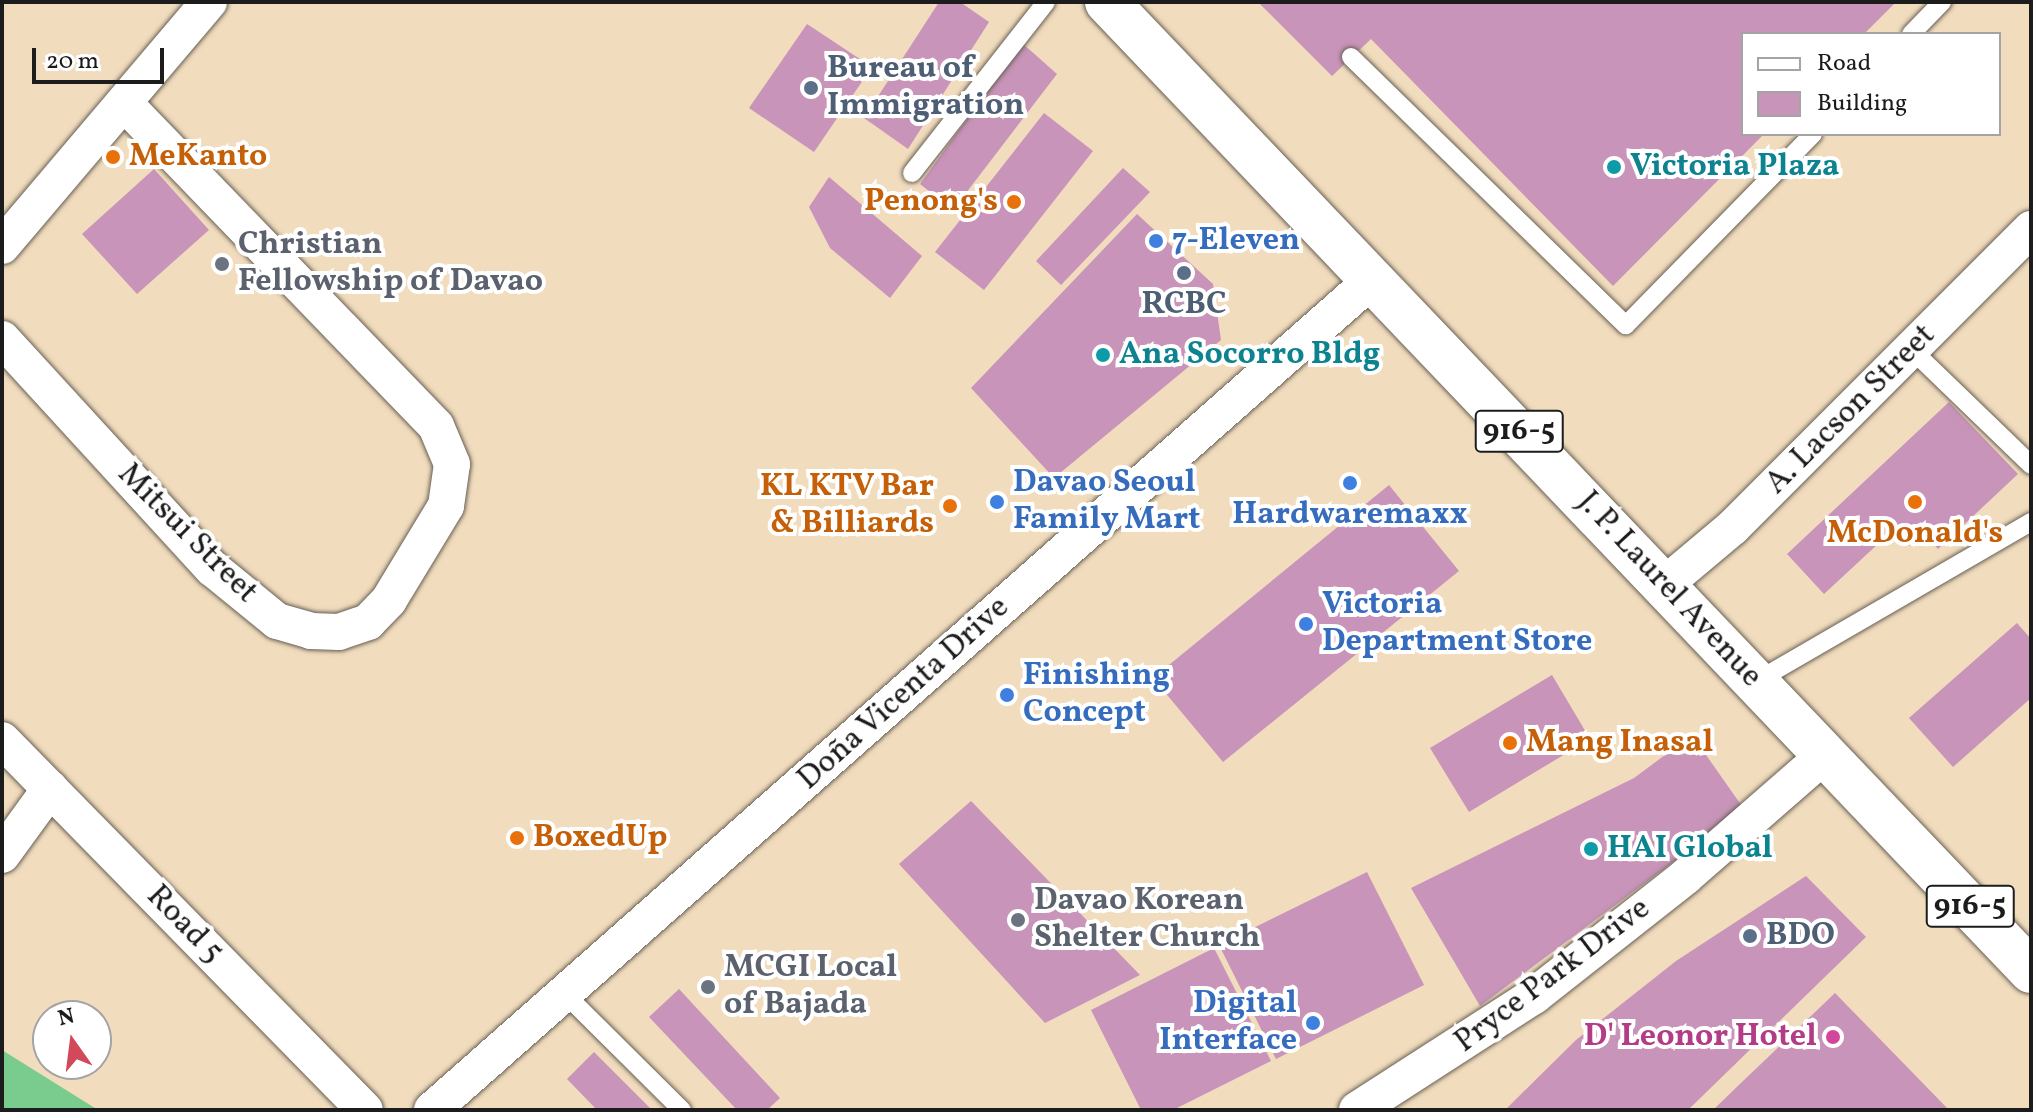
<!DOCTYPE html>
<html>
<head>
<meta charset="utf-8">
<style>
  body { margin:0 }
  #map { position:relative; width:2033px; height:1112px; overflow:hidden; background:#f1dcbd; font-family:Vollkorn,serif }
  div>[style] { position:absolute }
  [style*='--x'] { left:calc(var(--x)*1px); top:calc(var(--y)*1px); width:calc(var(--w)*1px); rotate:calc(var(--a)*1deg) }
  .green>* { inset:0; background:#79cc8e }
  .building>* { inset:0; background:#c894b9 }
  .roads { filter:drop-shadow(0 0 2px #675f54) drop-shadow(0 0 2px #675f54) }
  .lane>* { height:18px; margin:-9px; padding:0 9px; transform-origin:9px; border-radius:9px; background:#fff }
  .street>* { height:36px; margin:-18px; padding:0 18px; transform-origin:18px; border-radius:18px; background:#fff }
  .primary>* { height:44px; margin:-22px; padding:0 22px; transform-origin:22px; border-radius:22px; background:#fff }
  .dots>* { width:22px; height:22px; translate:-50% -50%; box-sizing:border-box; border:4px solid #fff; border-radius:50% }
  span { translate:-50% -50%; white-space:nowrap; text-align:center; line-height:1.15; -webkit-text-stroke:8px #fff; paint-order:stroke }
  .shield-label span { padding:2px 6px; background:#fff; border:2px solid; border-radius:6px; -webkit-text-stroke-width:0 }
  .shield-label { font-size:30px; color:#1c1c1c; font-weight:700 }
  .service-label { font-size:32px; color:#4e5e75; font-weight:700 }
  .left { translate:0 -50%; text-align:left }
  .food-label { font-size:32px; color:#c56008; font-weight:700 }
  .right { translate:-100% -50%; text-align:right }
  .culture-label { font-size:32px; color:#0d838f; font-weight:700 }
  .shop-label { font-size:32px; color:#366cbe; font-weight:700 }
  .worship-label { font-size:32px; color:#5b616d; font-weight:700 }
  .street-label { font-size:32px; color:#1c1c1c }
  .hotel-label { font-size:32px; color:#b23c85; font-weight:700 }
  .frame { position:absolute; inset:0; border:4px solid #1c1c1c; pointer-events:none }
  .legend { position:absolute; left:1741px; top:32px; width:260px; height:104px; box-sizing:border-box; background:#fff; border:2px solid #a4a4a4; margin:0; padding:10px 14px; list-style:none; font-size:24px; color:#1c1c1c }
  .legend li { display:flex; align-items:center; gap:16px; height:40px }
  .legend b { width:40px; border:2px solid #a4a4a4 }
  .north { position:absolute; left:32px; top:1000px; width:80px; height:80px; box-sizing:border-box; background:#fff; border:2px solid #a4a4a4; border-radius:50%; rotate:346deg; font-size:22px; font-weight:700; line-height:32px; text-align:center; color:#1c1c1c }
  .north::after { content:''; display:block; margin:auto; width:28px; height:36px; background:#d1495b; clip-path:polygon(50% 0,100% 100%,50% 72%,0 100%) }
  .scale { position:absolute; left:32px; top:48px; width:132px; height:36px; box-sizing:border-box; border:4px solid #1c1c1c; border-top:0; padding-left:10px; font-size:24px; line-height:28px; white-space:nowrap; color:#1c1c1c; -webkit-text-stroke:6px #fff; paint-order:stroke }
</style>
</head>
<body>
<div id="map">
  <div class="green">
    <i style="clip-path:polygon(2px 1050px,98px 1110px,2px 1110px)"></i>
  </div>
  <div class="building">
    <i style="clip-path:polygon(939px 2px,960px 2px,989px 22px,908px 149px,864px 118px)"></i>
    <i style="clip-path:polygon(1258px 2px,1896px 2px,1864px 34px,1743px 34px,1743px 134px,1764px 134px,1613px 286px,1371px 39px,1332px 76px)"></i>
    <i style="clip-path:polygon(807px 24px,872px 67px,814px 152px,749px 108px)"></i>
    <i style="clip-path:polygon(1022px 43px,1057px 74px,953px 210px,920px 184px)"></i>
    <i style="clip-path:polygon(1044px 113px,1093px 151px,984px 290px,935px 252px)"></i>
    <i style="clip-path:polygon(1123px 168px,1150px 192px,1061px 285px,1036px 261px)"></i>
    <i style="clip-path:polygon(154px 169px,209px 230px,137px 294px,82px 234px)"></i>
    <i style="clip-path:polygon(829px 177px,922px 256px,890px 298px,830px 248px,809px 207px)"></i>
    <i style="clip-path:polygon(1137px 214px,1213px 284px,1221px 340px,1054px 478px,971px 388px)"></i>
    <i style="clip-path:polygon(1949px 402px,2018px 474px,1938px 549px,1924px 534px,1909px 546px,1893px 530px,1824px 594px,1787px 554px)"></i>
    <i style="clip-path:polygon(1389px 485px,1459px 571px,1223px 762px,1153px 678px)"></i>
    <i style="clip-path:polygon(2017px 623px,2031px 639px,2031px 698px,1953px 767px,1909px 718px)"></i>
    <i style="clip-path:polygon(1552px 675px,1590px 739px,1469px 812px,1430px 748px)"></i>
    <i style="clip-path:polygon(1692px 735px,1744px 809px,1480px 1006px,1411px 888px,1634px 778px)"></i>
    <i style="clip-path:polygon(971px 801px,1140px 975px,1045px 1023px,899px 864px)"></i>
    <i style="clip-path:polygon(1367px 872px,1424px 985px,1276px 1059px,1219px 945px)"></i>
    <i style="clip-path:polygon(1806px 876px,1866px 937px,1688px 1110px,1505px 1110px,1576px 1040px,1676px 961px)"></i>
    <i style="clip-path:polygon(1214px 948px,1271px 1061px,1173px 1110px,1141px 1110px,1091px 1010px)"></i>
    <i style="clip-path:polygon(679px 989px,780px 1098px,767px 1110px,737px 1110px,649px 1017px)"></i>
    <i style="clip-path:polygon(1835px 993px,1949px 1110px,1713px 1110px,1742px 1082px)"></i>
    <i style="clip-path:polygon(594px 1052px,652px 1110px,597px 1110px,567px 1079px)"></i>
  </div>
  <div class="roads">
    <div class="lane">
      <i style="--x:1911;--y:34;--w:45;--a:-45.9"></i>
      <i style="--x:1351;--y:57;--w:384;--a:44.3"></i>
      <i style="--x:1626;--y:325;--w:267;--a:-45.6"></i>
      <i style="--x:912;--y:173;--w:217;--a:-51.9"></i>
      <i style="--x:1911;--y:349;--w:167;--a:44"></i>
      <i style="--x:1755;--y:682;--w:319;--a:-30.1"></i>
      <i style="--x:565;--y:994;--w:165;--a:44.8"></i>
    </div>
    <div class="street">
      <i style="--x:2;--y:246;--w:320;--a:-49.7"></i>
      <i style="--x:2;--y:339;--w:311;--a:47.5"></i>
      <i style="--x:212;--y:568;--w:84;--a:39.2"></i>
      <i style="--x:277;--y:621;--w:35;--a:16"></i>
      <i style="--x:311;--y:631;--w:28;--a:2"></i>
      <i style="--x:339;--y:632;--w:31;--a:-19"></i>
      <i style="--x:368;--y:622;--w:30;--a:-46"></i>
      <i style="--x:389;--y:600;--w:110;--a:-58.8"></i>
      <i style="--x:446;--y:506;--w:42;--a:-81.9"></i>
      <i style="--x:452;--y:464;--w:41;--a:-112.8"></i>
      <i style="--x:436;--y:426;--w:449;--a:-134"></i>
      <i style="--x:1664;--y:585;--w:89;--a:-40"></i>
      <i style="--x:1732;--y:528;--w:423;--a:-45"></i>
      <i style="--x:2;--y:740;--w:518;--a:45.55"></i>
      <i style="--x:2;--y:855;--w:82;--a:-54"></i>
      <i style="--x:432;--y:1110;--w:1257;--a:-41.45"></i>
      <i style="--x:1357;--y:1110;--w:211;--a:-32.8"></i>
      <i style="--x:1534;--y:996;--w:192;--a:-38.2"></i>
      <i style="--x:1685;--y:877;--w:189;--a:-41.1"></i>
    </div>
    <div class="primary">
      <i style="--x:1107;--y:2;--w:1339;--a:46.36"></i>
    </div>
  </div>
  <div class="dots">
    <i style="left:811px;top:88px;background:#5c6f8a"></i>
    <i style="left:113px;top:157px;background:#e8710a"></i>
    <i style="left:1614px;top:167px;background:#0f9aa8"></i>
    <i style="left:1014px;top:202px;background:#e8710a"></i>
    <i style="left:1156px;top:241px;background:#3f7fe0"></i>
    <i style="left:222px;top:264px;background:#6b7280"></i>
    <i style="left:1184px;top:273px;background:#5c6f8a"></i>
    <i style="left:1103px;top:355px;background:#0f9aa8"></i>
    <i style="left:1350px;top:483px;background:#3f7fe0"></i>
    <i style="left:997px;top:502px;background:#3f7fe0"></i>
    <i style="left:1915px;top:502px;background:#e8710a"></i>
    <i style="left:950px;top:506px;background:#e8710a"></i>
    <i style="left:1306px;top:624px;background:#3f7fe0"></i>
    <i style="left:1007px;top:695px;background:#3f7fe0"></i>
    <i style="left:1510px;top:743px;background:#e8710a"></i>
    <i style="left:517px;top:838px;background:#e8710a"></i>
    <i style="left:1591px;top:849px;background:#0f9aa8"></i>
    <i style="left:1018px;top:920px;background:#6b7280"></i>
    <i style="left:1750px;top:936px;background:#5c6f8a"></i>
    <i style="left:708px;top:987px;background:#6b7280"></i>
    <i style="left:1313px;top:1023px;background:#3f7fe0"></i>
    <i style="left:1833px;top:1037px;background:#d1479c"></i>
  </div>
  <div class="shield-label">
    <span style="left:1519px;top:431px">916-5</span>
    <span style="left:1970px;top:906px">916-5</span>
  </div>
  <div class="service-label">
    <span class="left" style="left:827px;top:88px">Bureau of<br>Immigration</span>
    <span style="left:1184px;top:305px">RCBC</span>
    <span class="left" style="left:1766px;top:936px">BDO</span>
  </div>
  <div class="food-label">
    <span class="left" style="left:129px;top:157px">MeKanto</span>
    <span class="right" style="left:998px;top:202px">Penong's</span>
    <span class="right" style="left:934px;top:506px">KL KTV Bar<br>&amp; Billiards</span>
    <span style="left:1915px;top:534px">McDonald's</span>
    <span class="left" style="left:1526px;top:743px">Mang Inasal</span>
    <span class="left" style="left:533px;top:838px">BoxedUp</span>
  </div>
  <div class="culture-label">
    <span class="left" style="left:1630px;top:167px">Victoria Plaza</span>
    <span class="left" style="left:1119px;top:355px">Ana Socorro Bldg</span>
    <span class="left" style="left:1607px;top:849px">HAI Global</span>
  </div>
  <div class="shop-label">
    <span class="left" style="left:1172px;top:241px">7-Eleven</span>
    <span class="left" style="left:1013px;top:502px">Davao Seoul<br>Family Mart</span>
    <span style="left:1350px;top:515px">Hardwaremaxx</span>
    <span class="left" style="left:1322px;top:624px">Victoria<br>Department Store</span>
    <span class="left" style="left:1023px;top:695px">Finishing<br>Concept</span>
    <span class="right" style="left:1297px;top:1023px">Digital<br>Interface</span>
  </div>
  <div class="worship-label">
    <span class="left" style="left:238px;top:264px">Christian<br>Fellowship of Davao</span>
    <span class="left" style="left:1034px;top:920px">Davao Korean<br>Shelter Church</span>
    <span class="left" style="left:724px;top:987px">MCGI Local<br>of Bajada</span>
  </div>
  <div class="street-label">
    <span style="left:1851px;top:410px;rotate:-45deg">A. Lacson Street</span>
    <span style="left:187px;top:534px;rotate:45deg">Mitsui Street</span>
    <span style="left:1669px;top:590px;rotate:47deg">J. P. Laurel Avenue</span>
    <span style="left:904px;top:694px;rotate:-42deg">Doña Vicenta Drive</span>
    <span style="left:184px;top:925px;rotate:46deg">Road 5</span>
    <span style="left:1553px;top:976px;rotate:-37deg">Pryce Park Drive</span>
  </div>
  <div class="hotel-label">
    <span class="right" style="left:1817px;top:1037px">D' Leonor Hotel</span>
  </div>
  <div class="frame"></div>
  <ul class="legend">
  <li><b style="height:10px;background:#fff"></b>Road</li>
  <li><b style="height:22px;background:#c894b9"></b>Building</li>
  </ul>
  <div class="north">N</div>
  <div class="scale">20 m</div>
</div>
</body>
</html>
